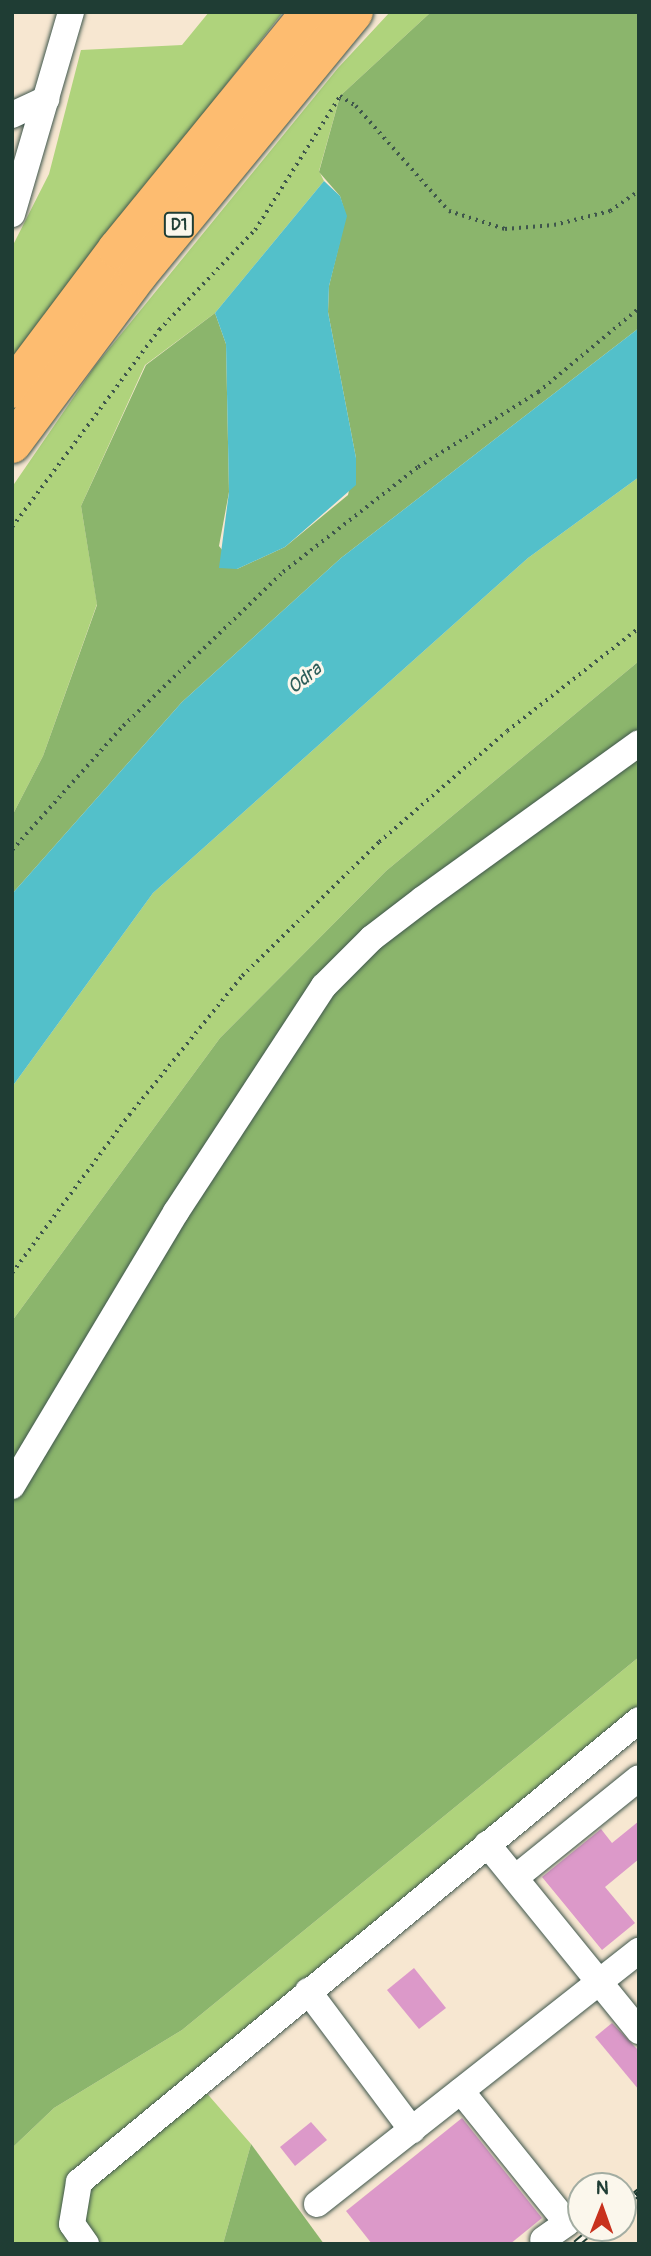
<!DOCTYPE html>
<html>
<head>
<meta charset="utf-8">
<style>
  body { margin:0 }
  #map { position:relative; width:651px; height:2256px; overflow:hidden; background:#f7e7d1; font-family:Pangolin,sans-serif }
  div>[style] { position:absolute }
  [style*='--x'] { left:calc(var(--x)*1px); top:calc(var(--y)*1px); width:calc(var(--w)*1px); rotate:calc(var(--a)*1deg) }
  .green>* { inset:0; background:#afd37c }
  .forest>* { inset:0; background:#8bb56c }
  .water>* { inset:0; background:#53c0ca }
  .building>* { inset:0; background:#dc99c9 }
  .path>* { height:3.5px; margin-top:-1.75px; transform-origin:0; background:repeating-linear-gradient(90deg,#3f564c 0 2px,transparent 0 7px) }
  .roads { filter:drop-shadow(0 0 2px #3f564c) drop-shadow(0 0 2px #3f564c) }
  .minor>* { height:26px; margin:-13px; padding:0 13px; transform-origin:13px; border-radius:13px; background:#fff }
  .highway>* { height:38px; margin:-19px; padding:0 19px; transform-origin:19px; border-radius:19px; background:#fdbc70 }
  .rail>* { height:8px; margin-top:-4px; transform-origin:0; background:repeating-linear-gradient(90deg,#fbf7ec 0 16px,#1f3d34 0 32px); box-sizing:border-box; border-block:2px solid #1f3d34 }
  span { translate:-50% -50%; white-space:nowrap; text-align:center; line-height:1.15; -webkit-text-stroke:6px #fbf7ec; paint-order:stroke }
  .shield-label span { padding:2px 5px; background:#fbf7ec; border:2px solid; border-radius:5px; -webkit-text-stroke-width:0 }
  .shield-label { font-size:16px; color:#1f3d34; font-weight:700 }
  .water-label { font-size:19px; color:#2c5e5a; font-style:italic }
  .frame { position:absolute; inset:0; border:14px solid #1f3d34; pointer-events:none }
  .north { position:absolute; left:567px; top:2172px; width:70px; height:70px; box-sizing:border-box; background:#fbf7ec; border:2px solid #a3ada2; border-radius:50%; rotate:1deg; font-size:19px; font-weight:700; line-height:28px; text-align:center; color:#1f3d34 }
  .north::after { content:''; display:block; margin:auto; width:24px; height:32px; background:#c8321e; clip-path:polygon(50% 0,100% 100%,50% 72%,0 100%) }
</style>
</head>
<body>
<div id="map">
  <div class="green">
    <i style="clip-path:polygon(209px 12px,283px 12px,12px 358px,12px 247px,49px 174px,81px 50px,182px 45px)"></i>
    <i style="clip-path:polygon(390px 12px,431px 12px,340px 96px,319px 171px,324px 181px,215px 313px,145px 365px,81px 506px,97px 604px,43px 756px,12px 816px,12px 487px,95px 366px,338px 68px)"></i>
    <i style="clip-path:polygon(639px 477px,639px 661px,386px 871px,220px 1038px,12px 1321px,12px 1087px,153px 893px,528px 558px)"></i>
    <i style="clip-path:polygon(639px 1657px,639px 1720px,197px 2082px,251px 2144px,223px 2244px,12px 2244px,12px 2148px,54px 2108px,182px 2030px)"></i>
  </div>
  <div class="forest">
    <i style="clip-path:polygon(431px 12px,639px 12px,639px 328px,341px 558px,182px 702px,12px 894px,12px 816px,43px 756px,97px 605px,81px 506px,146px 365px,215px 313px,226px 344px,229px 492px,219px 546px,237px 569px,285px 547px,348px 495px,356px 458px,328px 312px,329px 286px,346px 216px,340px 196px,319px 172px,340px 96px)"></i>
    <i style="clip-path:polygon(639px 661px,639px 1657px,182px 2030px,54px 2108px,12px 2148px,12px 1321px,220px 1038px,386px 871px)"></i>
    <i style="clip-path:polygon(251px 2144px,324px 2244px,223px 2244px)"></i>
  </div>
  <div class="water">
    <i style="clip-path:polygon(324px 181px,340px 196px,347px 216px,329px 286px,328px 312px,356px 458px,356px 485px,285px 547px,237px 569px,219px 568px,229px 492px,226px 344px,215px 313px)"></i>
    <i style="clip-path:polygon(639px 328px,639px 477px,528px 558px,153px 893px,12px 1087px,12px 894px,182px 702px,341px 558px)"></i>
  </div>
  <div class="building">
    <i style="clip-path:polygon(639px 1821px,639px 1859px,605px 1887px,635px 1923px,602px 1950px,542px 1877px,601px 1829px,612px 1843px)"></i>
    <i style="clip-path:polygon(414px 1968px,446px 2008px,419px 2029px,387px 1990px)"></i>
    <i style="clip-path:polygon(612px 2023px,639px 2051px,639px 2090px,595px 2037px)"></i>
    <i style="clip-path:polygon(462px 2118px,542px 2218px,510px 2244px,372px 2244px,346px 2211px)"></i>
    <i style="clip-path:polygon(311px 2122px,327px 2140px,295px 2166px,280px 2147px)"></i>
  </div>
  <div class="path">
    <i style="--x:12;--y:527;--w:246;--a:-53.3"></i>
    <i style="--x:159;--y:330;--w:139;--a:-46.2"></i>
    <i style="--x:255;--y:230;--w:159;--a:-57.6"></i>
    <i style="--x:340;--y:96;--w:19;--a:32"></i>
    <i style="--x:356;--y:106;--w:140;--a:48.5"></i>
    <i style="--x:449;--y:211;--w:59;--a:17.8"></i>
    <i style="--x:505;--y:229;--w:49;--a:-4.7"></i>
    <i style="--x:554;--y:225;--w:58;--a:-14"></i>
    <i style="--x:610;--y:211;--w:35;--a:-35"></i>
    <i style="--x:12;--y:850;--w:166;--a:-48.2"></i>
    <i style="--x:123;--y:726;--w:222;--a:-43.9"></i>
    <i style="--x:283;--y:572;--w:171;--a:-37.9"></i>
    <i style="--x:418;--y:467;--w:142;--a:-32"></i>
    <i style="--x:538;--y:392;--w:131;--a:-39.7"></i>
    <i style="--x:12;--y:1273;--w:197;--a:-53.5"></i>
    <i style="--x:129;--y:1115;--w:179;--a:-50.9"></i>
    <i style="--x:242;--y:976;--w:192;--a:-44.4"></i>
    <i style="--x:379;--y:842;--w:169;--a:-40.9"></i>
    <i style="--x:507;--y:731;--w:167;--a:-38"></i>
  </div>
  <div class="roads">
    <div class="minor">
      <i style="--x:12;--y:115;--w:38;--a:-25"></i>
      <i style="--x:12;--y:214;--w:210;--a:-73.7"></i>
      <i style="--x:12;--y:1486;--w:319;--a:-59.1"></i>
      <i style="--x:176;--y:1212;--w:270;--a:-56.8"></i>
      <i style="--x:324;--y:986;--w:68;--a:-45"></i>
      <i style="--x:372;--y:938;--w:64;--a:-37.4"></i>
      <i style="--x:423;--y:899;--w:266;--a:-35.8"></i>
      <i style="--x:487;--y:1844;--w:241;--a:50.9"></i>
      <i style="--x:515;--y:1878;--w:159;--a:-38.9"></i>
      <i style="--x:308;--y:1991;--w:174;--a:53.2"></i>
      <i style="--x:461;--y:2091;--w:169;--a:51.2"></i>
      <i style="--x:567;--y:2223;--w:29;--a:145"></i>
      <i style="--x:317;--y:2204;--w:410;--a:-38.2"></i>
      <i style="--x:86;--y:2244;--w:24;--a:-125"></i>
      <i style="--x:72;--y:2224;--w:43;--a:-80.5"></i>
      <i style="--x:79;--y:2182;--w:726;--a:-39.52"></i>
    </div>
    <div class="highway">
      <i style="--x:12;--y:389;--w:175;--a:-53.1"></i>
      <i style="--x:117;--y:249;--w:306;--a:-50.8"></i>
      <i style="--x:12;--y:444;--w:211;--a:-53.3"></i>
      <i style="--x:138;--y:275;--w:340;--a:-50.6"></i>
    </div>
  </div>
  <div class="rail">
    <i style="--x:623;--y:2205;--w:21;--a:-39"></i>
    <i style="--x:576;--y:2244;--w:25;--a:-40"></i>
  </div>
  <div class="shield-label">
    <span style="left:179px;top:225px">D1</span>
  </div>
  <div class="water-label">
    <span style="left:305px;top:679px;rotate:-39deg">Odra</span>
  </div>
  <div class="frame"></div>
  <div class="north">N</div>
</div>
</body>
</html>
